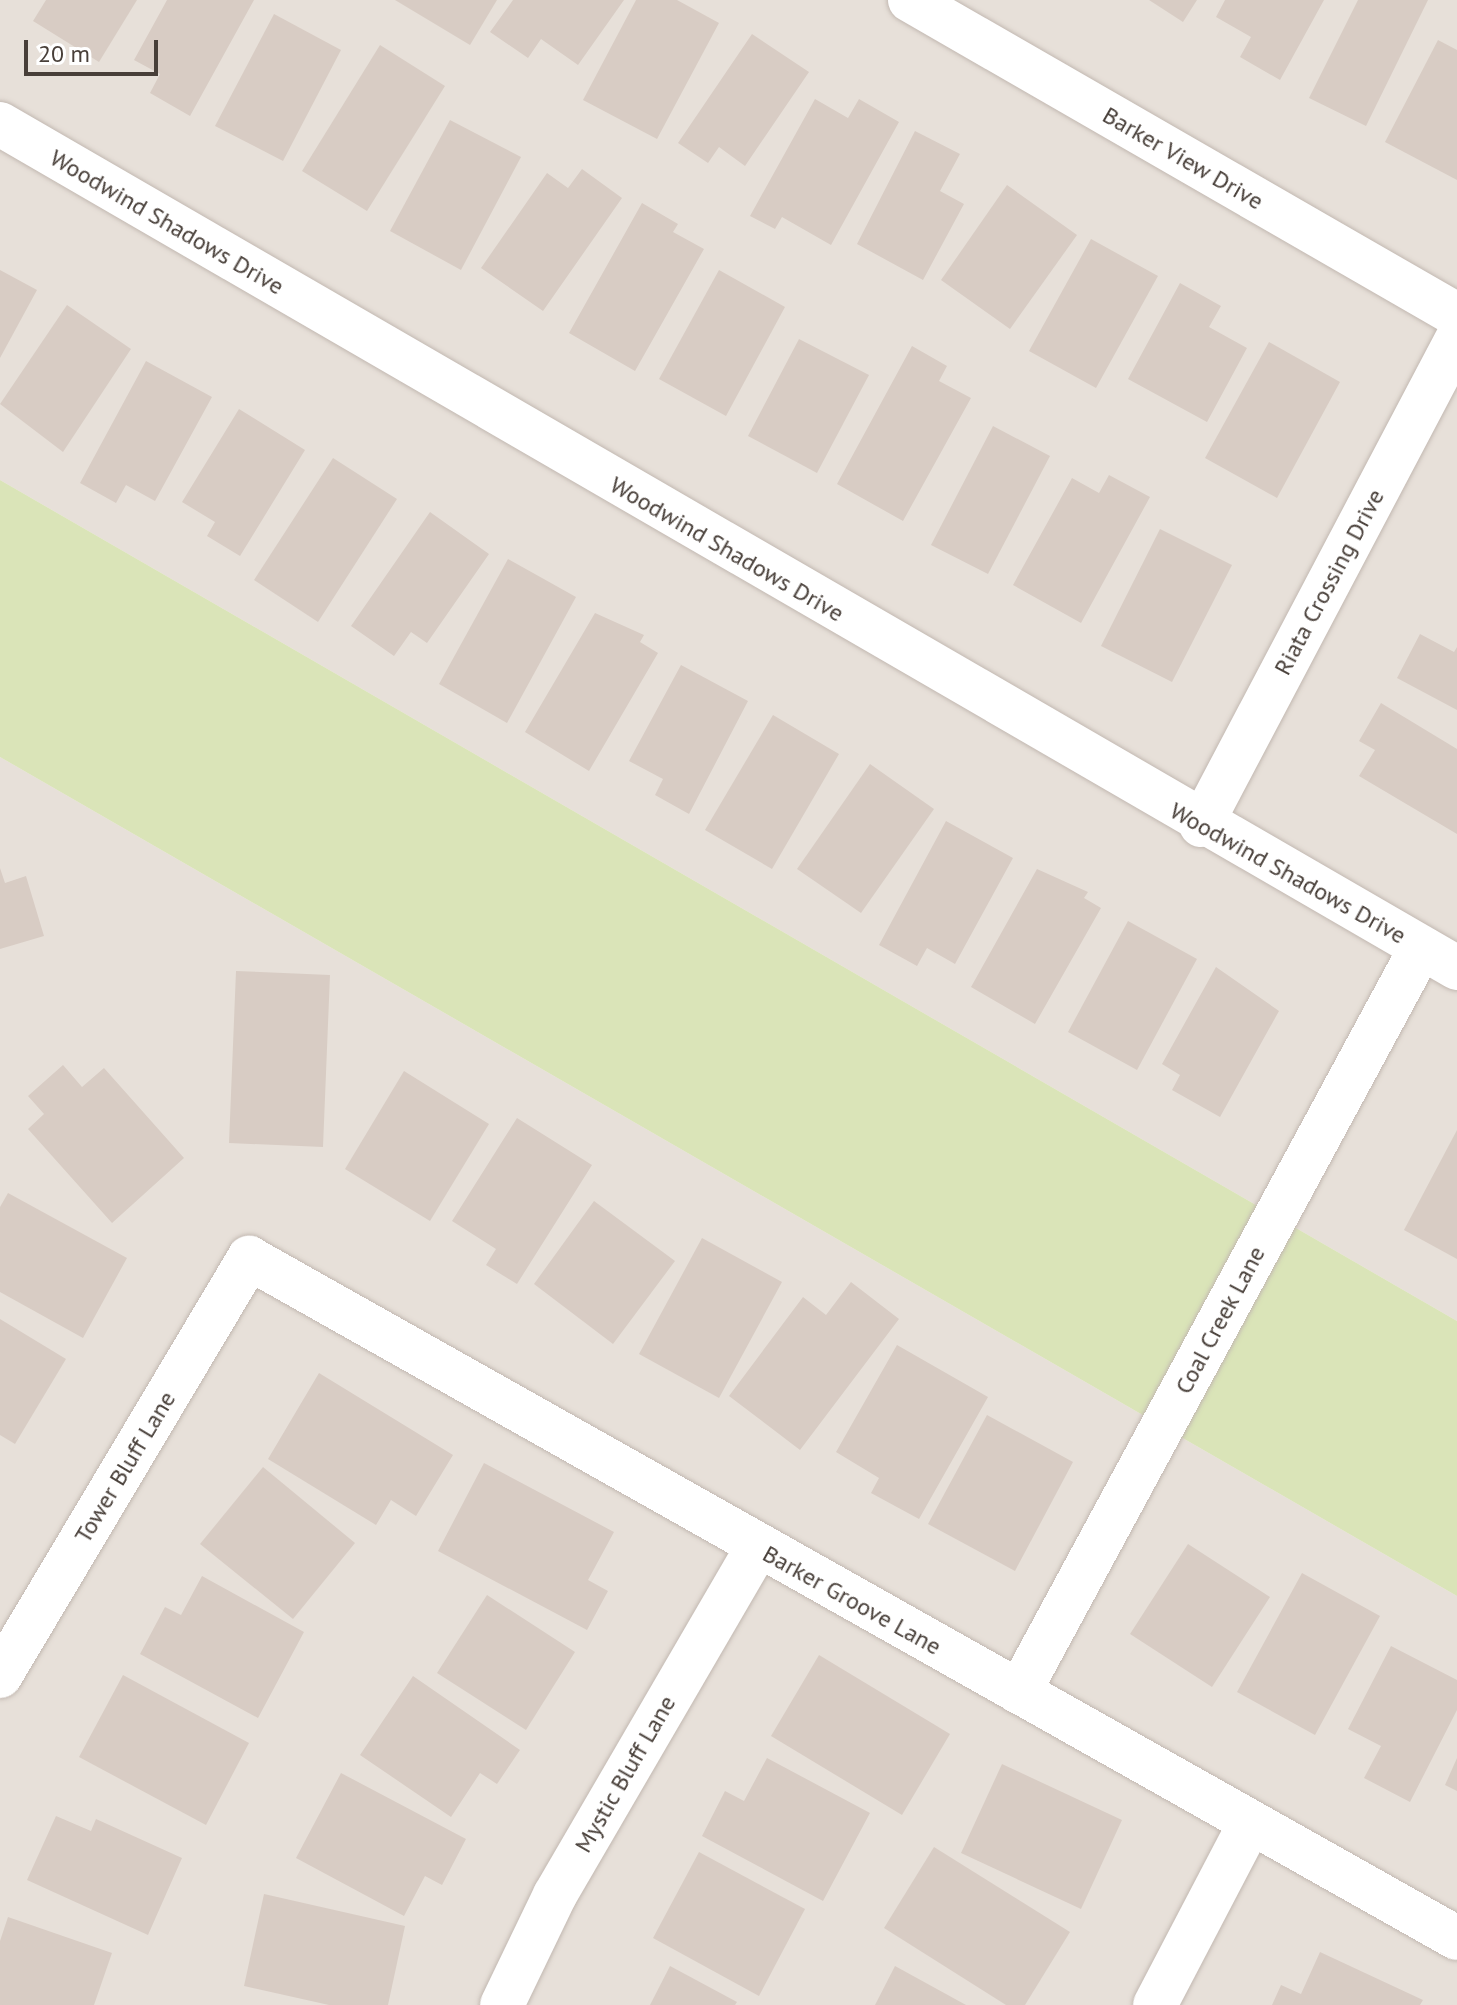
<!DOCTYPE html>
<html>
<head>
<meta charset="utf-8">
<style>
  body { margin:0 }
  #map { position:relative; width:1457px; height:2005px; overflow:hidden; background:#f4efeb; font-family:"PT Sans",sans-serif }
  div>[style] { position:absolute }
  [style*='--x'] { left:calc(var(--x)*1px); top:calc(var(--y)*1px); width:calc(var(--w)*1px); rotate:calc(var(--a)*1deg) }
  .residential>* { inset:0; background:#e7e0d9 }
  .green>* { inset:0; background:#dae4b8 }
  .building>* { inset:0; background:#d8ccc4 }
  .roads { filter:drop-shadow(0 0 2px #c2b8b1) drop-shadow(0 0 2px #c2b8b1) }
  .street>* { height:44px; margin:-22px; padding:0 22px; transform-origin:22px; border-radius:22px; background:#fff }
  span { translate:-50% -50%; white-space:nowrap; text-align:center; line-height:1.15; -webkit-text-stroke:6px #fff; paint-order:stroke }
  .street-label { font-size:24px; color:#483f39 }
  .scale { position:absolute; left:24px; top:40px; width:134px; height:36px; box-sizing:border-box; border:4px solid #483f39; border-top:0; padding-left:10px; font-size:24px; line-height:28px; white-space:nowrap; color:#483f39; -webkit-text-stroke:6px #fff; paint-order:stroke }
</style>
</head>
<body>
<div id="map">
  <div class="residential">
    <i style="clip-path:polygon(0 0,1457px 0,1457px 1321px,0 480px)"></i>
    <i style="clip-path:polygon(0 757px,1457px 1596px,1457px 2005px,0 2005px)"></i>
  </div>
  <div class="green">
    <i style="clip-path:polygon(0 480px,1457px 1321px,1457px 1596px,0 757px)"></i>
  </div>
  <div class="building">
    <i style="clip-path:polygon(46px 0,137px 0,99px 62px,33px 21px)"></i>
    <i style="clip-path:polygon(167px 0,254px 0,190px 116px,150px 93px,160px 74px,134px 60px)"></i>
    <i style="clip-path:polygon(395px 0,497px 0,470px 45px)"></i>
    <i style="clip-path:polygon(513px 0,624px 0,578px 65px,541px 39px,528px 58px,490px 32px)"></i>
    <i style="clip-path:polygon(636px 0,677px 0,719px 23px,657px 139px,583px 100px)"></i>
    <i style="clip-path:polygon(1149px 0,1197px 0,1183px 22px)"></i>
    <i style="clip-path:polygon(1225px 0,1324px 0,1280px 80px,1240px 57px,1251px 37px,1216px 17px)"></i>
    <i style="clip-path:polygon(1358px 0,1428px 0,1366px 126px,1309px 98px)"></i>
    <i style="clip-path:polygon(274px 14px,341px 50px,283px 161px,215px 126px)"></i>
    <i style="clip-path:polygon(752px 34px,809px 72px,745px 166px,719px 147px,708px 163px,678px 143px)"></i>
    <i style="clip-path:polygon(1438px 40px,1457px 50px,1457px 180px,1385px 142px)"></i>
    <i style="clip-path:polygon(380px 45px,445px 86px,367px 211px,302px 171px)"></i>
    <i style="clip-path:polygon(815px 99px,848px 118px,859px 99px,899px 122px,831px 245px,782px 217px,775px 229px,750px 216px)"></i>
    <i style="clip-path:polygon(450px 120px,521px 157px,461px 270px,390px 231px)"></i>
    <i style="clip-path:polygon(915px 131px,960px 154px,940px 191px,964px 204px,923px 280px,857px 244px)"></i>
    <i style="clip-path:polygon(582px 169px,622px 198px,543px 311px,481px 268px,547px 173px,568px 188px)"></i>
    <i style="clip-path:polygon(1007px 185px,1077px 235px,1010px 329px,941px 280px)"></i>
    <i style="clip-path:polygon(642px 203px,678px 224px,673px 232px,704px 249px,635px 371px,569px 333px)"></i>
    <i style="clip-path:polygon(1091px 239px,1158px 276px,1096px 388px,1029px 351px)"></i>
    <i style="clip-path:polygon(0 270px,37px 290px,0 358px)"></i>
    <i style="clip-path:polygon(719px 270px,785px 307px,726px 416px,659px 379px)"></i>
    <i style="clip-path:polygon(1180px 283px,1221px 306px,1209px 327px,1247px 348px,1207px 422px,1128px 379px)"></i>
    <i style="clip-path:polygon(67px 305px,131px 349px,63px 452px,0 404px)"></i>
    <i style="clip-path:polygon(799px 339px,869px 375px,817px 473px,748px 436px)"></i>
    <i style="clip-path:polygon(1269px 342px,1340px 382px,1277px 498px,1205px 458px)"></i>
    <i style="clip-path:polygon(912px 346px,947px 366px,939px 381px,971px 398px,903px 521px,837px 484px)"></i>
    <i style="clip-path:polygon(146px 361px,212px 397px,155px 501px,126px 485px,116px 503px,80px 483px)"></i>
    <i style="clip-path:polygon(239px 409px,305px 450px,240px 556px,207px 536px,215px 522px,182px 502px)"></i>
    <i style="clip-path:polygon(993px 426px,1050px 456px,988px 574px,931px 545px)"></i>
    <i style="clip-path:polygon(333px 458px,397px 499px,318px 622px,254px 580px)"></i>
    <i style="clip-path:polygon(1109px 475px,1150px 497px,1081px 623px,1013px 585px,1072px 478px,1099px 493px)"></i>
    <i style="clip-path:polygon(430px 512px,489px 554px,427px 643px,411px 632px,394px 656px,351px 626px)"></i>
    <i style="clip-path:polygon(1160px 529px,1232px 565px,1172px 682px,1101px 646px)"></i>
    <i style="clip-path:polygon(508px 559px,576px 597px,507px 723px,439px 684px)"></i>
    <i style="clip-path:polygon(595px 613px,644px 635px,640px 642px,658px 653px,589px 771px,525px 732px)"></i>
    <i style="clip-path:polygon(1420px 634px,1454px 652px,1457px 647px,1457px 710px,1397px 678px)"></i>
    <i style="clip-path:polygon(681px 665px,748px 701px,689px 814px,655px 795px,663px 779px,629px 761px)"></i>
    <i style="clip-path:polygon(1381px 703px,1457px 749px,1457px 834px,1359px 776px,1375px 750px,1359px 741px)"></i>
    <i style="clip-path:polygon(773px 715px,839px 754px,772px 869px,705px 830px)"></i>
    <i style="clip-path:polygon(870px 764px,934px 809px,861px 913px,797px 869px)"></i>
    <i style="clip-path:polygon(946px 821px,1013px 858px,955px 964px,927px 948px,917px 966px,879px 945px)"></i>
    <i style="clip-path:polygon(0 868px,5px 883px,26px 876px,44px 936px,0 949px)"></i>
    <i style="clip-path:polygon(1037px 869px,1088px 892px,1084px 898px,1101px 908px,1035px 1024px,971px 987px)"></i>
    <i style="clip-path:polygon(1128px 921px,1197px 959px,1137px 1070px,1068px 1032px)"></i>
    <i style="clip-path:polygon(1216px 967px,1279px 1011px,1220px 1117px,1172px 1090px,1180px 1075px,1162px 1064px)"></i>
    <i style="clip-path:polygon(236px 971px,330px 975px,323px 1147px,229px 1143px)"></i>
    <i style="clip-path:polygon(63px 1065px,82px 1087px,104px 1068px,184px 1158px,112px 1223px,28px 1129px,44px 1114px,28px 1096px)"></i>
    <i style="clip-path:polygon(404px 1071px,489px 1124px,430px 1221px,345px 1169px)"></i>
    <i style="clip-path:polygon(517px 1118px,592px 1165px,517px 1284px,486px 1265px,496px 1249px,452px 1221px)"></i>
    <i style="clip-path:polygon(1457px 1130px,1457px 1259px,1404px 1230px)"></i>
    <i style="clip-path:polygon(8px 1193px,127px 1258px,83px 1338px,0 1292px,0 1207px)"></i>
    <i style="clip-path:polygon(594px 1201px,675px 1261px,613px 1344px,534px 1284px)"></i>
    <i style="clip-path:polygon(702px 1238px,782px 1282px,719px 1398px,639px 1354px)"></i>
    <i style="clip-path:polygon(851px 1282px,899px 1319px,800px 1450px,729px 1396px,803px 1297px,826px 1315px)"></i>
    <i style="clip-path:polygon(0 1319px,66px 1359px,15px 1444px,0 1435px)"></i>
    <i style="clip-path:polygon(897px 1345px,988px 1397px,919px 1519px,871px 1493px,879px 1478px,836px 1452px)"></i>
    <i style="clip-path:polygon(319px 1373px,453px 1455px,416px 1516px,391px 1500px,376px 1525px,268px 1459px)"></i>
    <i style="clip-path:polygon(987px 1415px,1073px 1462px,1015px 1571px,928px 1524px)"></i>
    <i style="clip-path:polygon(484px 1463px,614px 1532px,588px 1580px,608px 1591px,587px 1630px,438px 1551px)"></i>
    <i style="clip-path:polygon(263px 1467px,355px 1543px,293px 1619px,200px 1544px)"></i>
    <i style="clip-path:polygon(1188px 1544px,1270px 1597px,1212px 1687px,1130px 1634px)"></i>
    <i style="clip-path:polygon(1302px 1573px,1380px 1616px,1315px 1735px,1237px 1692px)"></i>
    <i style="clip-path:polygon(202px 1576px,304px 1632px,258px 1718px,140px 1654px,165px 1607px,181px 1615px)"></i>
    <i style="clip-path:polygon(487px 1595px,575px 1652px,526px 1730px,437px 1673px)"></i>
    <i style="clip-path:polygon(1391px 1646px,1457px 1680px,1457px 1710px,1410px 1802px,1364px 1778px,1381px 1746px,1348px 1729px)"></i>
    <i style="clip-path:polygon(819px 1655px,950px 1734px,902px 1815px,771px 1736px)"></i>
    <i style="clip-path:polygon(123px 1675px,249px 1743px,206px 1825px,79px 1757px)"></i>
    <i style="clip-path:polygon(413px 1676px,520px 1750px,497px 1784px,480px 1773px,451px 1817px,360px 1755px)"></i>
    <i style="clip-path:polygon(767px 1758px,870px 1813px,823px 1901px,702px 1836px,725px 1791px,744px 1801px)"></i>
    <i style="clip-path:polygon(1457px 1758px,1457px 1791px,1445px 1785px)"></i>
    <i style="clip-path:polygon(1002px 1764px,1122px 1820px,1081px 1909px,961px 1853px)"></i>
    <i style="clip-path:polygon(341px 1773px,466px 1839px,442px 1885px,425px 1876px,404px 1916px,296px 1858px)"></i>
    <i style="clip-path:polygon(56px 1816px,91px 1831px,96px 1819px,182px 1858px,148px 1935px,27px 1880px)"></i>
    <i style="clip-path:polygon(934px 1847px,1070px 1932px,1025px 2005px,1006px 2005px,884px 1928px)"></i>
    <i style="clip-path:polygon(699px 1852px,805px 1909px,759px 1996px,653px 1938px)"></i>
    <i style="clip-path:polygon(264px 1894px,405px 1926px,388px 2005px,329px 2005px,244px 1986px)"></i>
    <i style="clip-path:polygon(8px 1917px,112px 1953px,94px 2005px,0 2005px,0 1941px)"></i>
    <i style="clip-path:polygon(1320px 1952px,1423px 2000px,1420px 2005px,1272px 2005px,1281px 1985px,1301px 1994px)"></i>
    <i style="clip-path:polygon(670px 1966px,737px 2002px,735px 2005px,650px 2005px)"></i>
    <i style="clip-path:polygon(895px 1966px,966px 2005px,875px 2005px)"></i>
  </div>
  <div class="roads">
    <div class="street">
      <i style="--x:910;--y:0;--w:631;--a:29.94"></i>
      <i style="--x:0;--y:124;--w:1684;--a:30.08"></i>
      <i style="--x:1201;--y:825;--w:549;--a:-62.22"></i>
      <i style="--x:0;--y:1676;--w:487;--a:-59.2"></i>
      <i style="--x:249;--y:1258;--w:1386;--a:29.38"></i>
      <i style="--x:1019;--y:1692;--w:846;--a:-61.62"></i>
      <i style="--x:502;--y:2005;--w:122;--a:-64.3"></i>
      <i style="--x:555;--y:1895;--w:402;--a:-59.8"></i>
      <i style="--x:1155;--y:2005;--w:205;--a:-62.4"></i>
    </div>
  </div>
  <div class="street-label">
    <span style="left:1183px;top:158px;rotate:30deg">Barker View Drive</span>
    <span style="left:167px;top:222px;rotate:30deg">Woodwind Shadows Drive</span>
    <span style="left:727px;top:549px;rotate:30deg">Woodwind Shadows Drive</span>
    <span style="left:1329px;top:582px;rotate:-62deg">Riata Crossing Drive</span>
    <span style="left:1288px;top:873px;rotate:29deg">Woodwind Shadows Drive</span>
    <span style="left:1220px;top:1320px;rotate:-62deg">Coal Creek Lane</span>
    <span style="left:125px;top:1467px;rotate:-59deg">Tower Bluff Lane</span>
    <span style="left:852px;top:1600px;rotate:29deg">Barker Groove Lane</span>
    <span style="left:625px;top:1774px;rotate:-60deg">Mystic Bluff Lane</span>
  </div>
  <div class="scale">20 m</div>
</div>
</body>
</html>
